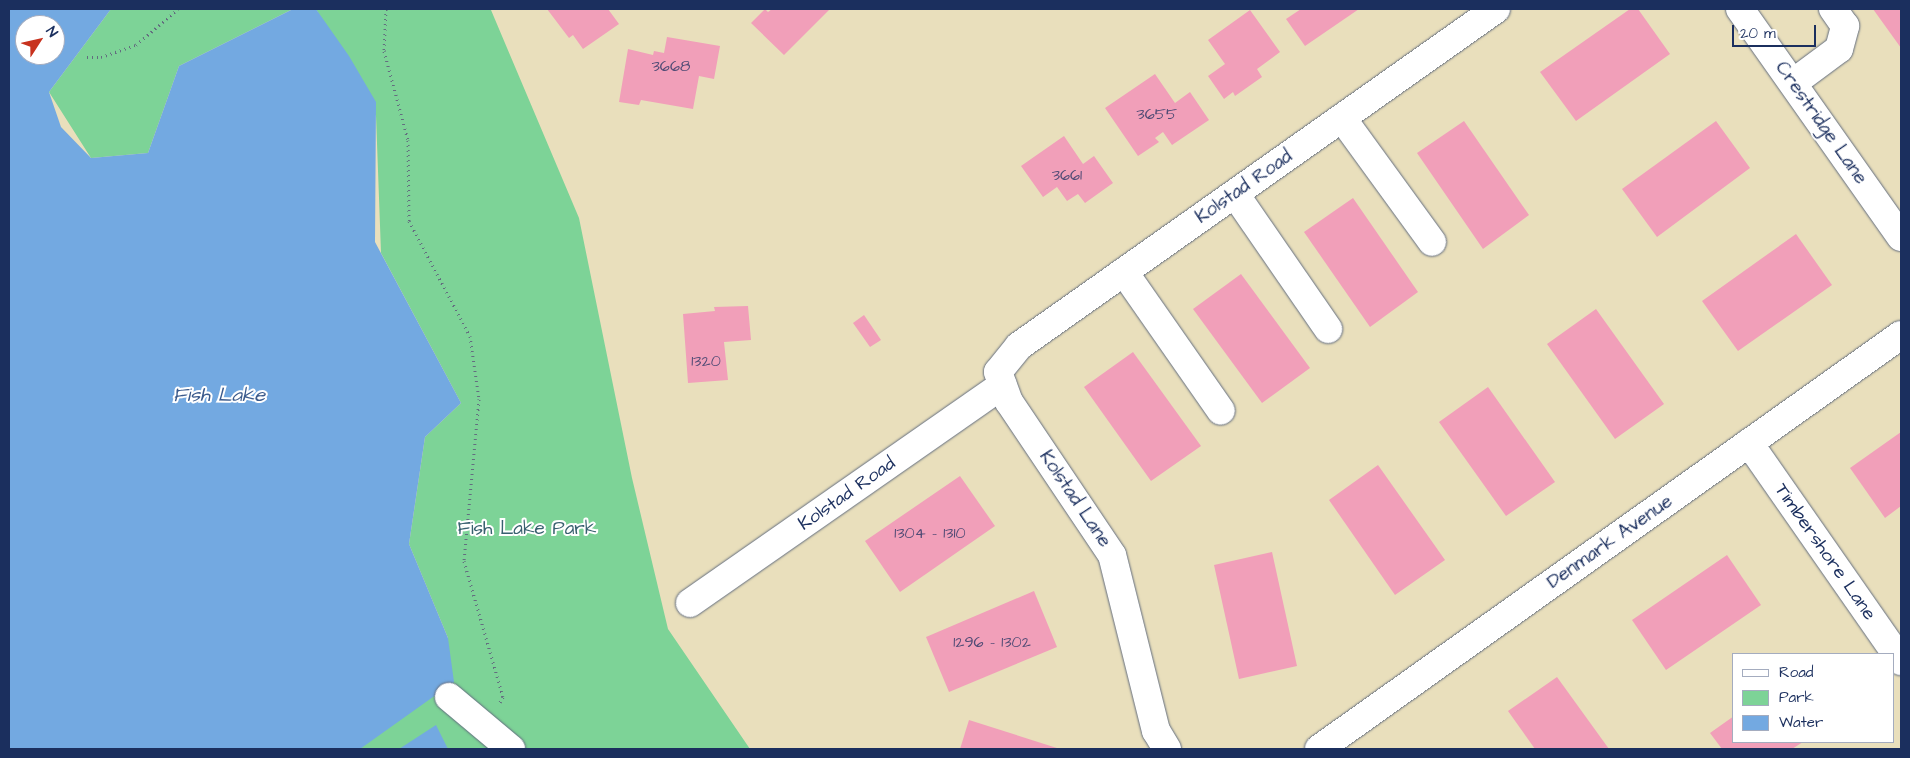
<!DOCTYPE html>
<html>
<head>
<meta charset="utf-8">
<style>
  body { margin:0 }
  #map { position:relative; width:1910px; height:758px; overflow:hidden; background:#e9dfbc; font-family:"Architects Daughter",sans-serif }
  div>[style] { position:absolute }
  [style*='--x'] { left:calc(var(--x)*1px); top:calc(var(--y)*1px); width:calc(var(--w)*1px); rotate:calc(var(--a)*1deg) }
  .green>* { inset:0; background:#7dd397 }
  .water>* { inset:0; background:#73a9e1 }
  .building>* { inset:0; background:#f19fb9 }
  .path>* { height:3px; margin-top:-1.5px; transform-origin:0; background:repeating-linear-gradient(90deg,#636d7f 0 1px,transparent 0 5px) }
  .roads { filter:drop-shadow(0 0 1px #636d7f) drop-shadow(0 0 1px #636d7f) }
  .minor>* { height:28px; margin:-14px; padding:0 14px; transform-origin:14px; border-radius:14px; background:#fff }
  span { translate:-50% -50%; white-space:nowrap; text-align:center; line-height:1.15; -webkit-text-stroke:4px #fff; paint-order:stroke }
  .number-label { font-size:16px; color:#504b75 }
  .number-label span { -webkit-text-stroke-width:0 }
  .street-label { font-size:19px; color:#1b2f5e }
  .park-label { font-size:19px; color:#38606f }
  .water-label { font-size:20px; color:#3a5a8c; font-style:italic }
  .frame { position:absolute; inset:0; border:10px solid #1b2f5e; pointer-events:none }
  .legend { position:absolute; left:1732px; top:653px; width:162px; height:90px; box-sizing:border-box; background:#fff; border:1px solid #a4acbf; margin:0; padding:6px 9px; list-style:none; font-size:15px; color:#1b2f5e }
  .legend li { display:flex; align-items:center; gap:10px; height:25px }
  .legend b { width:25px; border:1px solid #a4acbf }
  .north { position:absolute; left:15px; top:15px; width:50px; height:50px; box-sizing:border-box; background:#fff; border:1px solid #a4acbf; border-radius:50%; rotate:55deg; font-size:14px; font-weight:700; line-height:20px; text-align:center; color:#1b2f5e }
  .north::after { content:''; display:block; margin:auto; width:18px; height:22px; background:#c8321e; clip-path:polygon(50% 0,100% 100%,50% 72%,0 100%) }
  .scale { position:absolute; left:1732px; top:25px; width:84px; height:22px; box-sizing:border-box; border:2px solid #1b2f5e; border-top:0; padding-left:6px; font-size:15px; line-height:18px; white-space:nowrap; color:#1b2f5e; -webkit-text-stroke:4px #fff; paint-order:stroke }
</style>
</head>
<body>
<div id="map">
  <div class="green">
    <i style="clip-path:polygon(111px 9px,293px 9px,179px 66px,148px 153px,91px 158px,49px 92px)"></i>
    <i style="clip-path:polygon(316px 9px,491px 10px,579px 218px,632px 478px,668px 629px,750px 749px,337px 749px,448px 638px,409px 544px,425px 437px,461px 403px,381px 253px,376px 116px)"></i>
  </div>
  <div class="water">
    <i style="clip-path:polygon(evenodd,9px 9px,111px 9px,49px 92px,61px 127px,91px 158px,148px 153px,179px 66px,293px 9px,316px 9px,349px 56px,376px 102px,375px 242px,461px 403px,425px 437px,409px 544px,448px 638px,454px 682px,360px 749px,9px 749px,9px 9px,25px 25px,55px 25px,55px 55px,25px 55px,25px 25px)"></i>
    <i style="clip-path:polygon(436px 725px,448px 749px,399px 749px)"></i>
  </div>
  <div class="building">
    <i style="clip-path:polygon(547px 9px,608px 9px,619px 24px,583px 49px,573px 35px,569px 38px)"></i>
    <i style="clip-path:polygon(765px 9px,768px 12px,772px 9px,830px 9px,784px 55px,751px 23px)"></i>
    <i style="clip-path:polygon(1301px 9px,1359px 9px,1305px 46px,1286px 19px)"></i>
    <i style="clip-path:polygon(1630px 9px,1638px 9px,1670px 54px,1576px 121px,1540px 72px)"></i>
    <i style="clip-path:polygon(1873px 9px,1901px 9px,1901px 48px)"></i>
    <i style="clip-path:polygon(1250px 10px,1280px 52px,1257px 69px,1262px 77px,1235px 96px,1233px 92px,1224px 99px,1208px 76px,1225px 64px,1208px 40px)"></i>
    <i style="clip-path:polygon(667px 37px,720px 46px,714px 79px,699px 76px,693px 109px,641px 100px,639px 105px,619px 102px,628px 49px,653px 55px,654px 51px,664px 53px)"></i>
    <i style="clip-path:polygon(1155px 74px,1175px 103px,1190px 92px,1209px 120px,1172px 145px,1163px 132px,1155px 138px,1159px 142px,1138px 156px,1105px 108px)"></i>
    <i style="clip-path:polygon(1464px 121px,1529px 215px,1483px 249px,1417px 153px)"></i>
    <i style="clip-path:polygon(1716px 121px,1750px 168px,1657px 237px,1622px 189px)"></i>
    <i style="clip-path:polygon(1064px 136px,1083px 164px,1094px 156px,1113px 183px,1085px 203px,1078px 194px,1067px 201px,1057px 187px,1043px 197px,1021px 166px)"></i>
    <i style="clip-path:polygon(1353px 198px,1418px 292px,1370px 327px,1304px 232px)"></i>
    <i style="clip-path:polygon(1796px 234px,1832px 285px,1738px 351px,1702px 301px)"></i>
    <i style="clip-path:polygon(1241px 274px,1310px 368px,1262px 403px,1193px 309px)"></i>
    <i style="clip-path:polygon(748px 306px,751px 340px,724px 342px,728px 380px,688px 383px,683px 314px,715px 311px,714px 307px)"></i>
    <i style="clip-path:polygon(1596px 309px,1664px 404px,1615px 439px,1547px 344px)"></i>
    <i style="clip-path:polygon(864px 315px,881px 340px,870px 347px,853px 323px)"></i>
    <i style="clip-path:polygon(1133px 352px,1201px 446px,1151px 481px,1084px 387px)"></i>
    <i style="clip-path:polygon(1488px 387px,1555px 482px,1506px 516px,1439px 422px)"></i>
    <i style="clip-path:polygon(1901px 432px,1901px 506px,1885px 518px,1850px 468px)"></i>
    <i style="clip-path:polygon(1378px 465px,1445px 560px,1395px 595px,1329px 500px)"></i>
    <i style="clip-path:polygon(960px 476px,995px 526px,900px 592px,865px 541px)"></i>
    <i style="clip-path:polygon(1272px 552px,1297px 666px,1239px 679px,1214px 565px)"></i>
    <i style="clip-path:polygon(1727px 555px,1761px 605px,1666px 670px,1632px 620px)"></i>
    <i style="clip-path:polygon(1034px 591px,1057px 647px,949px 692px,926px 637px)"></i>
    <i style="clip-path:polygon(1557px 677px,1609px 749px,1535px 749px,1508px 711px)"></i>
    <i style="clip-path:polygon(1734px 716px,1734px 742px,1803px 742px,1792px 749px,1722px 749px,1710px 733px)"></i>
    <i style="clip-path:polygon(969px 720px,1060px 749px,960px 749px)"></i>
  </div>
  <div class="path">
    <i style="--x:386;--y:9;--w:42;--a:92.7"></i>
    <i style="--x:384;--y:51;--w:92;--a:74.9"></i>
    <i style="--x:408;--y:140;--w:81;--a:89.3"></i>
    <i style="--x:409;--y:221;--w:130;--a:62.1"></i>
    <i style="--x:470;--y:336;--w:64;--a:81.9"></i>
    <i style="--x:479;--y:399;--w:163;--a:95.3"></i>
    <i style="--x:464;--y:561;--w:141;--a:74"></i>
    <i style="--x:503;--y:697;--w:8;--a:120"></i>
    <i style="--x:87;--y:57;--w:14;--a:0"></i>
    <i style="--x:101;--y:57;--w:37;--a:-19"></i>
    <i style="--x:136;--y:45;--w:55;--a:-40.6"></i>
  </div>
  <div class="roads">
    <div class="minor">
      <i style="--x:1740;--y:9;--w:279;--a:54.8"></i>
      <i style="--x:1793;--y:83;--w:57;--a:-36.5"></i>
      <i style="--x:1839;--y:49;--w:24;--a:-75"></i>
      <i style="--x:1845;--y:26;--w:21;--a:-125"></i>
      <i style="--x:1342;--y:118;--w:153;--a:54"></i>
      <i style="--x:1235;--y:194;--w:164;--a:55.4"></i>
      <i style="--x:1124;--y:272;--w:169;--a:55.1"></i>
      <i style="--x:1749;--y:443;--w:266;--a:55.1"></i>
      <i style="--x:690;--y:603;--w:381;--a:-34.9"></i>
      <i style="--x:449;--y:697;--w:81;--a:40"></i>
      <i style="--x:1167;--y:749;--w:21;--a:-121"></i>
      <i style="--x:1156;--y:731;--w:181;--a:-104"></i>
      <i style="--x:1112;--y:555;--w:184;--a:-123.9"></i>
      <i style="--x:1009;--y:402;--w:32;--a:-110"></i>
      <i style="--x:998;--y:372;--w:33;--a:-51"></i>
      <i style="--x:1019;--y:346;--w:584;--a:-35.24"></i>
      <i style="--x:1319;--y:749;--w:714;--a:-35.43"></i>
    </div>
  </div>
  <div class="number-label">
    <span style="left:671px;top:66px">3668</span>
    <span style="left:1157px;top:114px">3655</span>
    <span style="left:1067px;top:175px">3661</span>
    <span style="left:706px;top:361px">1320</span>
    <span style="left:930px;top:533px">1304 - 1310</span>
    <span style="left:992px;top:642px">1296 - 1302</span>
  </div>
  <div class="street-label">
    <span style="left:1821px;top:123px;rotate:55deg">Crestridge Lane</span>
    <span style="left:1244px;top:187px;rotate:-35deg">Kolstad Road</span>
    <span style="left:847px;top:494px;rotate:-35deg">Kolstad Road</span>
    <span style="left:1075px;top:499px;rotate:56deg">Kolstad Lane</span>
    <span style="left:1610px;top:542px;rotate:-35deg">Denmark Avenue</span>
    <span style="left:1825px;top:552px;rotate:55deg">Timbershore Lane</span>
  </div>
  <div class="park-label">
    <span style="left:527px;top:529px">Fish Lake Park</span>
  </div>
  <div class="water-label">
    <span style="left:219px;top:395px">Fish Lake</span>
  </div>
  <div class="frame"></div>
  <ul class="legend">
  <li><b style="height:6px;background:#fff"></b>Road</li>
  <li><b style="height:14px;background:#7dd397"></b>Park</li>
  <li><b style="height:14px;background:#73a9e1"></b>Water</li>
  </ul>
  <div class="north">N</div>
  <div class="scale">20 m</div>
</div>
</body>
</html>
